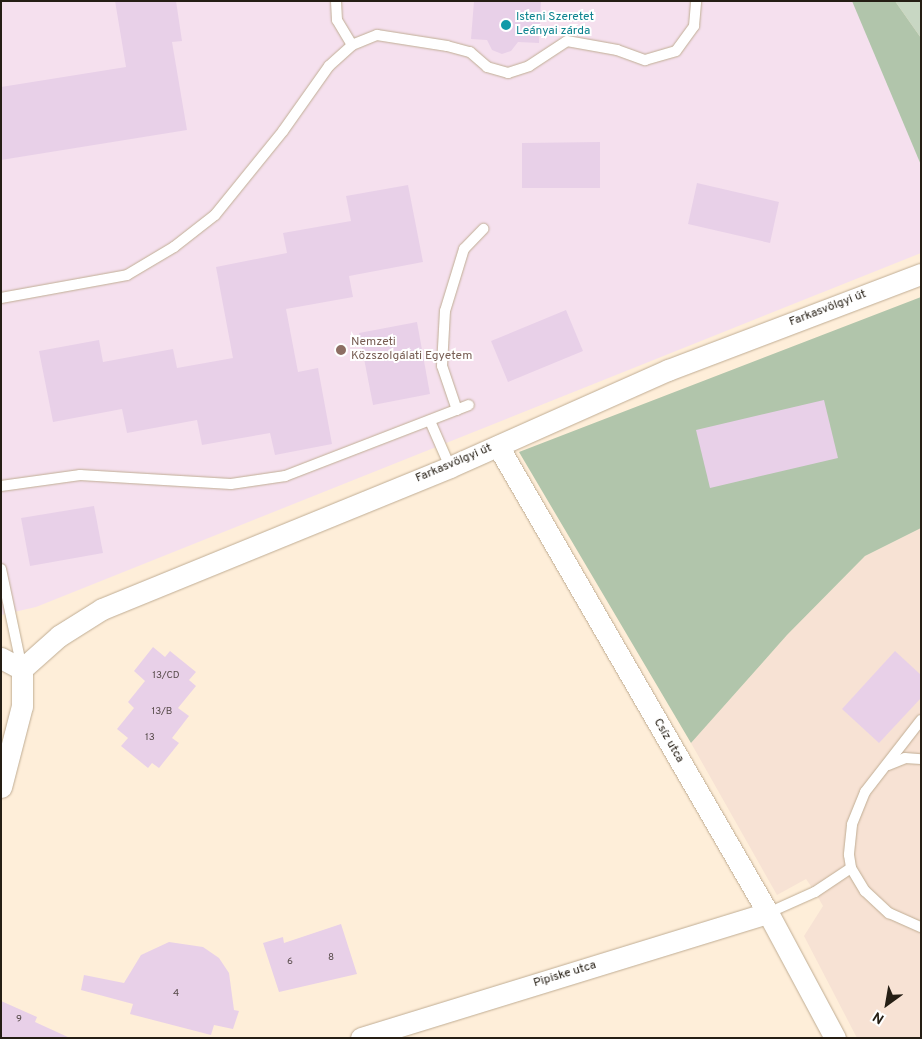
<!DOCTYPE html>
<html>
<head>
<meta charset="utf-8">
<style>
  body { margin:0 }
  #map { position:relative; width:922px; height:1039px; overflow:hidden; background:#feeed9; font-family:Overpass,sans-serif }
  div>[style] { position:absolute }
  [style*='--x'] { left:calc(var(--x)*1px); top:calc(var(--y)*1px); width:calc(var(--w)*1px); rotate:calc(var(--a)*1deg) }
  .industrial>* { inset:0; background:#f7e2d4 }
  .education>* { inset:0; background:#f5e0ee }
  .green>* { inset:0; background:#c8d7c3 }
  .forest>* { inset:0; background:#b1c5ab }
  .building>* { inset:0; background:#e8d0e8 }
  .roads { filter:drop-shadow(0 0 1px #c0ad94) drop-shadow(0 0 1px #c0ad94) }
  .service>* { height:10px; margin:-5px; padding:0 5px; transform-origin:5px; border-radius:5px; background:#fff }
  .minor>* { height:21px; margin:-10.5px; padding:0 10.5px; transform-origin:10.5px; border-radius:10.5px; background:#fff }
  .dots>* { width:14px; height:14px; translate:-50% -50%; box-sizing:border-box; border:2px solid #fff; border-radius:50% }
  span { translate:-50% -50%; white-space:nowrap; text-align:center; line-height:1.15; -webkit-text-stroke:4px #fff; paint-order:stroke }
  .number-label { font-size:10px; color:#564a49 }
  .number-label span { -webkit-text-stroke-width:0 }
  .culture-label { font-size:12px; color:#0d838f }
  .left { translate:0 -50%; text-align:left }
  .street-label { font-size:12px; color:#251e14 }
  .education-label { font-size:12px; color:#785e54 }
  .frame { position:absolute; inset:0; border:2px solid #251e14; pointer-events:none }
  .north { position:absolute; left:862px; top:979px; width:50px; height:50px; -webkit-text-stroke:4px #fff; paint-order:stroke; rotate:212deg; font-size:14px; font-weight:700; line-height:20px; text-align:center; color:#251e14 }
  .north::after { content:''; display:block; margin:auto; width:18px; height:22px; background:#251e14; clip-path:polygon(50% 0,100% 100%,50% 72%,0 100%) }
</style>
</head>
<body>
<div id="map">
  <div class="industrial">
    <i style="clip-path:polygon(921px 528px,921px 1038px,857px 1038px,804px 936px,823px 906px,815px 892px,806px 879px,777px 895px,691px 743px,787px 635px,865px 556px)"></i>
  </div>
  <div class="education">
    <i style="clip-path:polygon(1px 1px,884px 1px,921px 124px,921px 253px,36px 607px,1px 615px)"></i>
  </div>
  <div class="green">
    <i style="clip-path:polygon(895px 1px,921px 1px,921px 38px)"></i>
  </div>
  <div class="forest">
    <i style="clip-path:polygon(852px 1px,895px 1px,921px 38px,921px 165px)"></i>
    <i style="clip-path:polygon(921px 297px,921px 528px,865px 556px,787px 635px,691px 743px,519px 452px)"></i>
  </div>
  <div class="building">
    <i style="clip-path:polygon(115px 1px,176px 1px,182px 41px,172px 42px,187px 130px,1px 160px,1px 87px,126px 67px)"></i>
    <i style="clip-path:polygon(474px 1px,541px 1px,539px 43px,518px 42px,511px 51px,502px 54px,492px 50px,487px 40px,471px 39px)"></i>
    <i style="clip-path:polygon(600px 142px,600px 188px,522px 188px,522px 143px)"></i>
    <i style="clip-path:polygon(697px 183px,779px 202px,770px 243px,688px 224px)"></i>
    <i style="clip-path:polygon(408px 185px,423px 262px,349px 276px,353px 297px,286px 309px,298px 372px,318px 368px,332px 444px,275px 455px,270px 433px,202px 445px,197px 420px,127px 433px,122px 409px,53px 422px,39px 351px,99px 340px,103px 362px,173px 349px,177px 368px,233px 358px,216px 267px,287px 253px,283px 233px,351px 221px,346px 196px)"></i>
    <i style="clip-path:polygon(566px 310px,583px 351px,508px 382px,491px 341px)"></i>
    <i style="clip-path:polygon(417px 322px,430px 394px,373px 405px,359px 333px)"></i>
    <i style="clip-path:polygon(824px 400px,838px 458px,710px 488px,696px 430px)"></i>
    <i style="clip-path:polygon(94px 506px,103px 553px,30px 566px,21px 518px)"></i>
    <i style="clip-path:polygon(153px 647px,165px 657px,170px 651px,196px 672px,189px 680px,196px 686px,178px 708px,189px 716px,172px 738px,179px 743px,159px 768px,152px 763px,148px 768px,121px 746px,128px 738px,117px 729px,134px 708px,128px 702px,145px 681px,134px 671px)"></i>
    <i style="clip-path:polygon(895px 651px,921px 675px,921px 698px,879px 743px,842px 709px)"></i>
    <i style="clip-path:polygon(341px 924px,357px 974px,279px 992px,263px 943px,283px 937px,284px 943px)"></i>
    <i style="clip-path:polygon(169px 942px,203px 947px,219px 958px,229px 973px,234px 1010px,239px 1011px,233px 1029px,214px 1025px,211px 1035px,130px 1014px,133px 1004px,81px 990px,84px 975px,124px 983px,141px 955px)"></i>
    <i style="clip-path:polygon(1px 1001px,37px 1017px,35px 1022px,70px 1038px,1px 1038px)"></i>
  </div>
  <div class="roads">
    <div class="service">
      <i style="--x:336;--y:1;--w:19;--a:87"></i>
      <i style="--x:337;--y:20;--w:29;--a:59"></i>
      <i style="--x:1;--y:298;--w:128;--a:-10.3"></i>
      <i style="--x:127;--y:275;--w:55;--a:-30.8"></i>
      <i style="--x:174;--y:247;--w:52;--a:-38"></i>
      <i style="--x:215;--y:215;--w:108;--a:-51"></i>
      <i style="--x:283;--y:131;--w:80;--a:-54.7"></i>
      <i style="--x:329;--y:66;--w:31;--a:-42"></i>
      <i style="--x:352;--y:45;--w:27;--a:-22"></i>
      <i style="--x:377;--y:35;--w:71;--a:8.9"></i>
      <i style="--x:447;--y:46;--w:24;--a:15"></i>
      <i style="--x:470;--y:52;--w:23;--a:41"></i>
      <i style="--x:487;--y:67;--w:22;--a:16"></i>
      <i style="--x:508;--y:73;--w:22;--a:-18"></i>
      <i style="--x:529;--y:66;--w:45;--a:-33.3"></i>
      <i style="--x:567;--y:41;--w:51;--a:10.2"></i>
      <i style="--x:617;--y:50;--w:30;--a:20"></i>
      <i style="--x:645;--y:60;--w:32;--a:-16"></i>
      <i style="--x:676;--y:51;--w:31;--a:-54"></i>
      <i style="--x:694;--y:26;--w:25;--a:-85"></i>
      <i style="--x:457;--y:410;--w:46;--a:-108.8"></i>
      <i style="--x:442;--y:366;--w:55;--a:-86.9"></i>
      <i style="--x:445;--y:311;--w:65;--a:-73"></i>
      <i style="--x:464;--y:249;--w:28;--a:-46"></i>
      <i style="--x:430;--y:421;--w:50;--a:66.5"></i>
      <i style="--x:1;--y:486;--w:80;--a:-7.9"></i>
      <i style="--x:80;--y:475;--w:151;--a:3.4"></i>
      <i style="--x:231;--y:484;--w:55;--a:-8.4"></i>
      <i style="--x:285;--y:476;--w:197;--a:-21.1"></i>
      <i style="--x:1;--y:569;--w:102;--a:78.1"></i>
      <i style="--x:921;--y:720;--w:91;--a:127.9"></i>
      <i style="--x:865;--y:792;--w:35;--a:112"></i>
      <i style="--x:852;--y:825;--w:30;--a:96"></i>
      <i style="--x:849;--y:855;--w:13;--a:81"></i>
      <i style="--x:851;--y:868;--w:27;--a:59"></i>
      <i style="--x:865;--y:891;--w:33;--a:43"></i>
      <i style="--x:889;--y:913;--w:35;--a:24"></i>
      <i style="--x:888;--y:765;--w:18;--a:-22"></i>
      <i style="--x:905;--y:758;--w:16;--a:4"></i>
      <i style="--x:768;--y:913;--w:51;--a:-24.1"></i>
      <i style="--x:815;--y:892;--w:43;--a:-33.7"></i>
    </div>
    <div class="minor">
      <i style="--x:498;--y:446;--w:539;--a:59.97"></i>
      <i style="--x:768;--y:913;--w:142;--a:61.8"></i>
      <i style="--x:1;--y:658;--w:24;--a:28"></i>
      <i style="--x:22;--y:669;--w:50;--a:-41.7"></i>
      <i style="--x:59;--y:636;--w:51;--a:-32.1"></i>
      <i style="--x:102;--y:609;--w:376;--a:-22.2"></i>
      <i style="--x:450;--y:467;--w:239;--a:-24"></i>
      <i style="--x:668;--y:370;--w:271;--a:-20.8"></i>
      <i style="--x:1;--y:787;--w:84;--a:-75.5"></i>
      <i style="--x:22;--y:706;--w:37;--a:-90"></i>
      <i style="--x:361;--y:1038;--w:426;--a:-17.1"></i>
    </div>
  </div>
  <div class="dots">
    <i style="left:506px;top:25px;background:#0f9aa8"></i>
    <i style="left:341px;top:350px;background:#8d6e63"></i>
  </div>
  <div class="number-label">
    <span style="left:166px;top:676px">13/CD</span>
    <span style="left:162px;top:712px">13/B</span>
    <span style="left:150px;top:738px">13</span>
    <span style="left:331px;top:958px">8</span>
    <span style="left:290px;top:962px">6</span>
    <span style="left:176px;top:994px">4</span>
    <span style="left:19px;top:1020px">9</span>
  </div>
  <div class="culture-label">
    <span class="left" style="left:516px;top:25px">Isteni Szeretet<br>Leányai zárda</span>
  </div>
  <div class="street-label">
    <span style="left:828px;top:309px;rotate:-21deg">Farkasvölgyi út</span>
    <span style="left:454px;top:464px;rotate:-23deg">Farkasvölgyi út</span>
    <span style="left:668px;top:741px;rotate:60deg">Csíz utca</span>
    <span style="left:565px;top:975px;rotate:-17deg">Pipiske utca</span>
  </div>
  <div class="education-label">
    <span class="left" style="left:351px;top:350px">Nemzeti<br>Közszolgálati Egyetem</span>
  </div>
  <div class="frame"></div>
  <div class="north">N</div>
</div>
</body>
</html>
